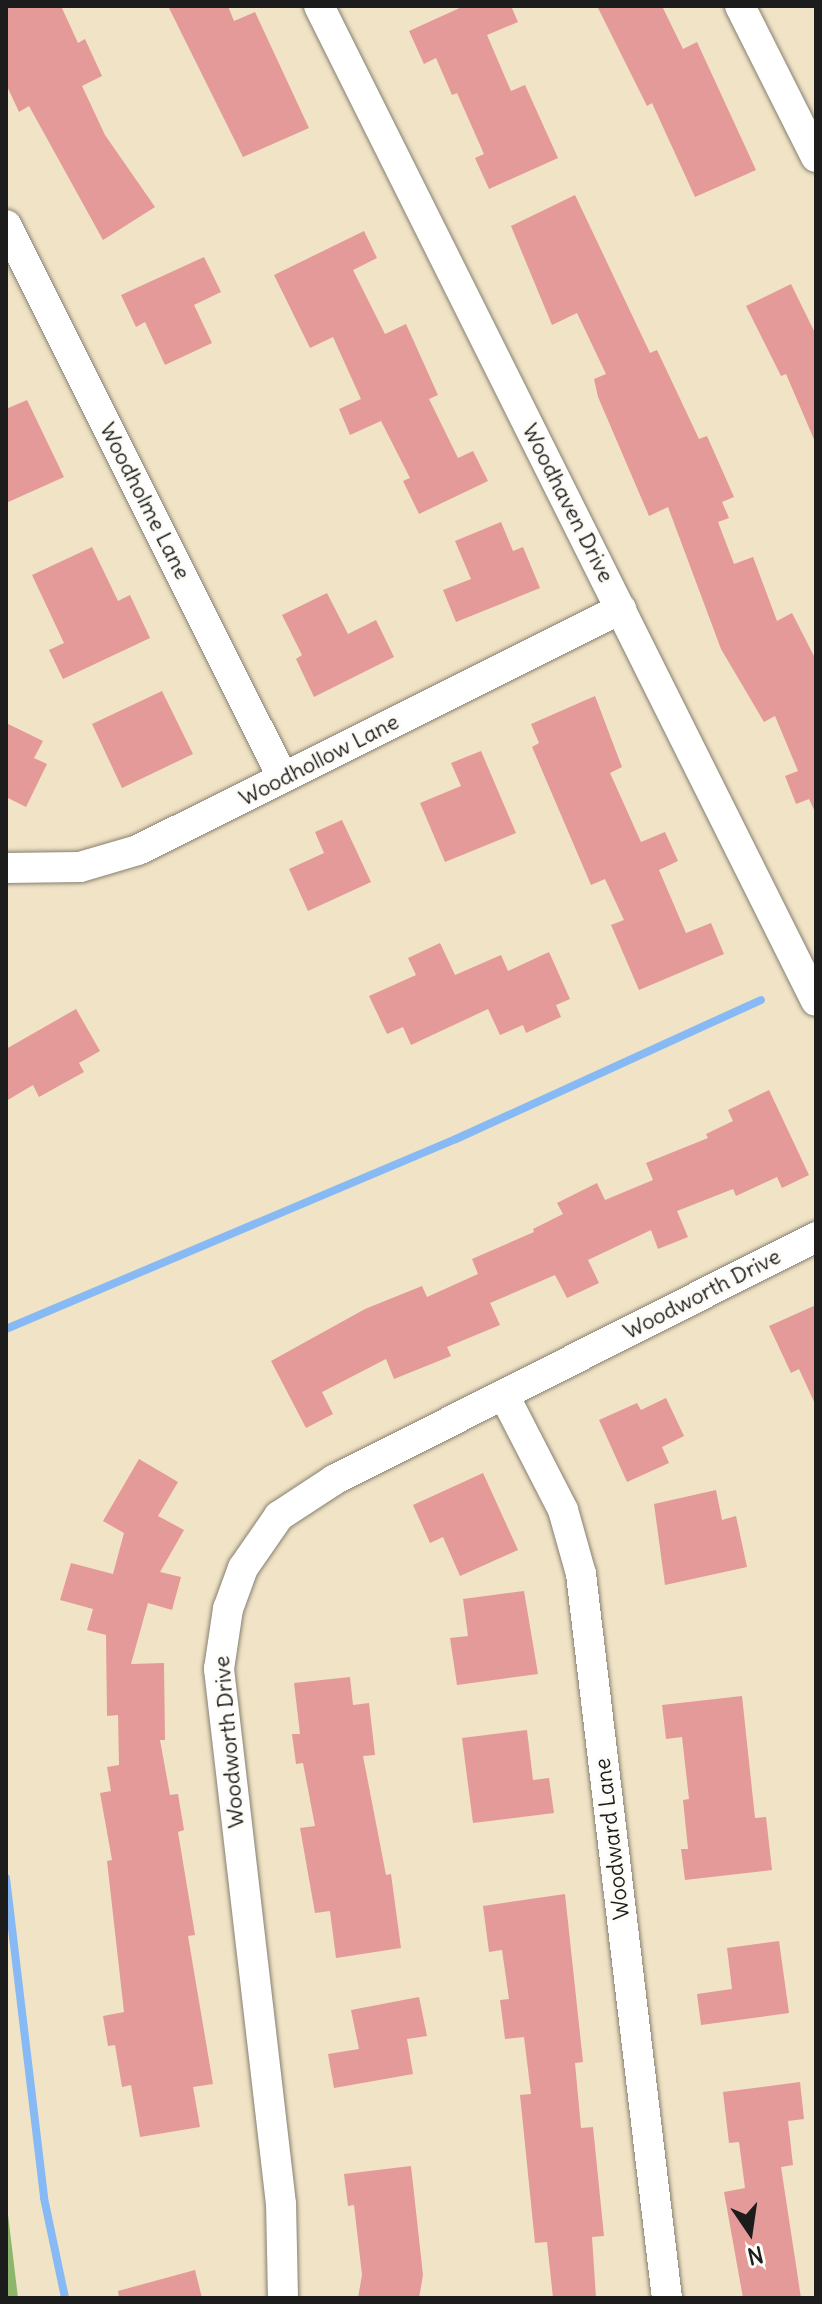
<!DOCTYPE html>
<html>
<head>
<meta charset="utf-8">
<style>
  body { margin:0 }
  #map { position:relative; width:822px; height:2304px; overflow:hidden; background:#f1e3c6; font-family:Delius,sans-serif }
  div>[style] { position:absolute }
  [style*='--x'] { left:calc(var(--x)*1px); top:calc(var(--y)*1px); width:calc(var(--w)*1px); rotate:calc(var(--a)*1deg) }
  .forest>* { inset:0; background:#8cb66c }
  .stream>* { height:8px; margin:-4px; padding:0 4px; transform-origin:4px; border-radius:4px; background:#87baf5 }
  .building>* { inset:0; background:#e49a98 }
  .roads { filter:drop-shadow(0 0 2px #868071) drop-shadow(0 0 2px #868071) }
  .minor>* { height:30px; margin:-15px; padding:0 15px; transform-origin:15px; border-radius:15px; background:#fff }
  span { translate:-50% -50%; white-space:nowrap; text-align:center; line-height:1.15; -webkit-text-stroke:6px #fdfcf7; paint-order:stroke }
  .street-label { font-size:22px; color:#1c1c1c }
  .frame { position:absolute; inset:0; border:8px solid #1c1c1c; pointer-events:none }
  .north { position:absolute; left:710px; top:2192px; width:80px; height:80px; -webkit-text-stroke:6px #fdfcf7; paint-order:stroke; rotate:167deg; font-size:22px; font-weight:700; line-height:32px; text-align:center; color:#1c1c1c }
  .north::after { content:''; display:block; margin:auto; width:28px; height:36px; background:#1c1c1c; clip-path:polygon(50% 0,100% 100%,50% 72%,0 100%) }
</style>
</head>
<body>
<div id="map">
  <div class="forest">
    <i style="clip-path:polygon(6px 2198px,18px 2298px,6px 2298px)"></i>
  </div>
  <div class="stream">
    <i style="--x:6;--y:1329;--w:488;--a:-22.9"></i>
    <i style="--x:456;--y:1139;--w:335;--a:-24.5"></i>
    <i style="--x:6;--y:1878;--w:322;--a:83.2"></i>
    <i style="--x:44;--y:2198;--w:102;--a:78.1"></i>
  </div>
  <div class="building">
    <i style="clip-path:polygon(6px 6px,61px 6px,78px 43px,85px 39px,102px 76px,82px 86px,105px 135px,155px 207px,103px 240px,29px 106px,19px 112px,6px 84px)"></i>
    <i style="clip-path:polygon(168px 6px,228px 6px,234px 21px,255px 12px,309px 128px,243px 157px)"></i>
    <i style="clip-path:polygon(464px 6px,511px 6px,518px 22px,487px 35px,511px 91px,525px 85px,558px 158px,489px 189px,475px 158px,484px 154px,457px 93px,452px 95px,436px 58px,424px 64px,409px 31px)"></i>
    <i style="clip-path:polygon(597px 6px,662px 6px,683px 49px,697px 42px,756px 170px,695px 197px,652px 103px,647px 106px)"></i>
    <i style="clip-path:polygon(575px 195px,650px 353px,657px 350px,699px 439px,707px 436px,734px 497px,722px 502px,729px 518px,718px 522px,734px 564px,753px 557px,777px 621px,792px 613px,816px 660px,816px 814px,809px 799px,796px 804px,785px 776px,798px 771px,775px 716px,764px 722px,721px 649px,668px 507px,649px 516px,598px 397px,594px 379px,606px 374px,577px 313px,552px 325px,511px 226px)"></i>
    <i style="clip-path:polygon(364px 231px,377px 258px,353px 270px,385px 334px,406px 324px,438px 395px,429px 399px,458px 458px,473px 451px,488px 481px,419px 514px,403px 481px,410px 478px,381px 421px,350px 435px,339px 409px,361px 399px,333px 337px,310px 348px,274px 275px)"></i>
    <i style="clip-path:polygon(204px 257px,221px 292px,194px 305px,212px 343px,165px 365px,145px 322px,136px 327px,121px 295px)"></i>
    <i style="clip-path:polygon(791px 284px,816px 335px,816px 444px,786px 374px,781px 376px,746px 306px)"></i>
    <i style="clip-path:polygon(27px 400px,64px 477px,6px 503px,6px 409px)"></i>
    <i style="clip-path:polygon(501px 522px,513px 551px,523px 547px,540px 588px,456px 622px,443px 590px,471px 579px,455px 541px)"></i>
    <i style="clip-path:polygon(92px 547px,118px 601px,130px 595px,150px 638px,63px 679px,49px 650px,64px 643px,32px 575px)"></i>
    <i style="clip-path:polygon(327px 593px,348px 634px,376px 620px,394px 657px,314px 697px,296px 659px,302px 655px,282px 615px)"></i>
    <i style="clip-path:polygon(162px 691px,193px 754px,122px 788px,92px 724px)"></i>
    <i style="clip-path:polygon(595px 696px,622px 767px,610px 773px,641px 842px,665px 832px,678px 861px,659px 870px,686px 933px,711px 923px,724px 954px,639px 990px,611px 925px,624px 920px,605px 879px,591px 885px,532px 747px,539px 743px,531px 724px)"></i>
    <i style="clip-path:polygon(6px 723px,43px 741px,34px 758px,47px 764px,26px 807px,6px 797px)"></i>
    <i style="clip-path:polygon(481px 751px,516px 833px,445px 862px,420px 803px,461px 786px,451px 763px)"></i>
    <i style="clip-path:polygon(342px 820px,371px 882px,308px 911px,289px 869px,324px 853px,315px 832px)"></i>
    <i style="clip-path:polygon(440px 943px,455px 975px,501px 955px,508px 971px,549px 952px,570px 999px,556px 1005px,561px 1017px,526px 1033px,523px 1025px,500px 1035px,488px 1009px,411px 1045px,403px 1027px,387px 1034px,369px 996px,416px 975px,408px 958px)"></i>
    <i style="clip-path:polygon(76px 1009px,100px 1051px,79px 1063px,84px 1072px,39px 1097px,33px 1085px,6px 1101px,6px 1049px)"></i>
    <i style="clip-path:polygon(769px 1090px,809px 1175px,782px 1188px,777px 1177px,736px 1196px,733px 1189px,677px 1211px,688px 1237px,658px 1249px,651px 1230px,588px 1260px,599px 1283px,567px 1298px,555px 1275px,490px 1303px,500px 1325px,447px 1347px,451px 1356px,394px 1379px,386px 1359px,322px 1392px,333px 1414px,306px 1428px,271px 1361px,365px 1309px,422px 1286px,427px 1297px,478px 1274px,472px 1259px,534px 1232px,533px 1229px,563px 1214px,557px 1203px,597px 1183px,605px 1200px,653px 1180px,646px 1163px,708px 1138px,706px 1134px,733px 1121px,728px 1110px)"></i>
    <i style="clip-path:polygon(816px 1305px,816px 1406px,799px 1369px,791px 1373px,769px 1326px)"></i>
    <i style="clip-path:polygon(666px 1398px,684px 1436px,662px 1447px,669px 1463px,627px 1482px,599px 1420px,637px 1403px,641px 1410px)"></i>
    <i style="clip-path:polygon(139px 1459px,178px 1482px,158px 1516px,184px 1530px,160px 1572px,181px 1577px,172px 1610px,148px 1603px,131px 1664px,164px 1663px,165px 1740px,160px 1740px,170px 1795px,178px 1794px,184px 1830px,178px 1832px,195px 1935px,188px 1936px,213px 2084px,193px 2087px,200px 2127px,140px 2137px,131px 2085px,122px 2087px,115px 2045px,108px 2046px,103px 2016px,124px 2012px,107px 1861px,112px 1860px,100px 1793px,111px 1791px,107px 1767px,119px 1765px,118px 1715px,107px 1716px,106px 1635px,87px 1630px,93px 1609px,60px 1600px,71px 1563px,113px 1574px,124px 1533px,103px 1521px)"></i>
    <i style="clip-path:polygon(483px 1473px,518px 1550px,460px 1576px,443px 1537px,430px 1543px,413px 1505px)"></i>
    <i style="clip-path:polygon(716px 1490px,722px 1520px,736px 1516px,747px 1567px,665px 1585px,654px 1504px)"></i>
    <i style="clip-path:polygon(524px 1591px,538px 1674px,457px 1685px,450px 1638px,468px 1636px,463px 1599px)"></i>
    <i style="clip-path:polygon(350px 1677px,353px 1705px,369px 1703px,375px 1755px,363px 1756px,386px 1875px,391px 1874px,401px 1948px,336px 1958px,330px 1911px,315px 1913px,300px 1828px,315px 1826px,303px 1763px,296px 1764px,292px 1734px,300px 1734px,294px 1683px)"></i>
    <i style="clip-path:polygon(742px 1696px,755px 1818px,766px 1817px,772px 1870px,685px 1880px,681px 1849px,688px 1849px,683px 1800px,689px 1799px,682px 1737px,666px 1739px,662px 1705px)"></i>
    <i style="clip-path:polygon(527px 1730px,533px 1780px,549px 1778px,554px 1813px,473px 1823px,462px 1738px)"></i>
    <i style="clip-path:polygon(565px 1894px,583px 2062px,575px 2063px,581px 2128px,593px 2127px,604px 2236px,592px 2237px,596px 2298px,553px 2298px,547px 2242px,535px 2243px,520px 2095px,531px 2094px,524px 2037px,505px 2039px,500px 2000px,509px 1999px,502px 1950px,489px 1952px,483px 1906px)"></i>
    <i style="clip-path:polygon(779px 1941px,789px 2013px,701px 2025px,697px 1994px,732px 1989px,727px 1948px)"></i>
    <i style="clip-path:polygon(419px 1997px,427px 2036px,407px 2039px,413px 2074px,334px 2088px,328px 2054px,359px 2049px,351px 2010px)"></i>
    <i style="clip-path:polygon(800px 2082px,804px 2119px,788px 2121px,793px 2165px,781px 2167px,801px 2298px,743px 2298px,724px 2192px,745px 2188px,739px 2142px,729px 2143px,723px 2092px)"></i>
    <i style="clip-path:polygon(411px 2166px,423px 2275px,419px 2298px,358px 2298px,362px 2275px,354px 2205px,348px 2206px,344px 2174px)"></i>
    <i style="clip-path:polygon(195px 2270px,202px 2298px,119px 2298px,118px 2291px)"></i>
  </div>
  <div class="roads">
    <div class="minor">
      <i style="--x:319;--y:6;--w:1112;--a:63.46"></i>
      <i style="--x:740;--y:6;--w:169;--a:63.3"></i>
      <i style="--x:6;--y:225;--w:618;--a:63.39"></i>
      <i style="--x:6;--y:868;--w:74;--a:-0.8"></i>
      <i style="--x:80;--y:867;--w:60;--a:-16.3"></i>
      <i style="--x:138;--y:850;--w:540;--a:-26.52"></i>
      <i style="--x:504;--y:1395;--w:129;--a:62.8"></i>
      <i style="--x:563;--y:1510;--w:66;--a:74.3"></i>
      <i style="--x:581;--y:1574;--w:729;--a:83.23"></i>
      <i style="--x:283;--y:2298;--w:94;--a:-91.2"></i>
      <i style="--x:281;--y:2204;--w:539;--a:-96.61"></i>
      <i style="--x:219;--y:1669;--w:61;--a:-81.5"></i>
      <i style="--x:228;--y:1609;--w:44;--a:-69.9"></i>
      <i style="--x:243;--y:1568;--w:63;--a:-55.3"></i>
      <i style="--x:279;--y:1516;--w:66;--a:-33.2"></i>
      <i style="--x:334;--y:1480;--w:540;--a:-26.75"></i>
    </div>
  </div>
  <div class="street-label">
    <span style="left:145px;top:501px;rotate:63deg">Woodholme Lane</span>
    <span style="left:568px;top:503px;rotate:63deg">Woodhaven Drive</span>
    <span style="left:319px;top:760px;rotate:-27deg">Woodhollow Lane</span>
    <span style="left:702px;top:1294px;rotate:-27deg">Woodworth Drive</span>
    <span style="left:229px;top:1742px;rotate:-95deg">Woodworth Drive</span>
    <span style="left:612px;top:1839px;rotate:-97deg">Woodward Lane</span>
  </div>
  <div class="frame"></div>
  <div class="north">N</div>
</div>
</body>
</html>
